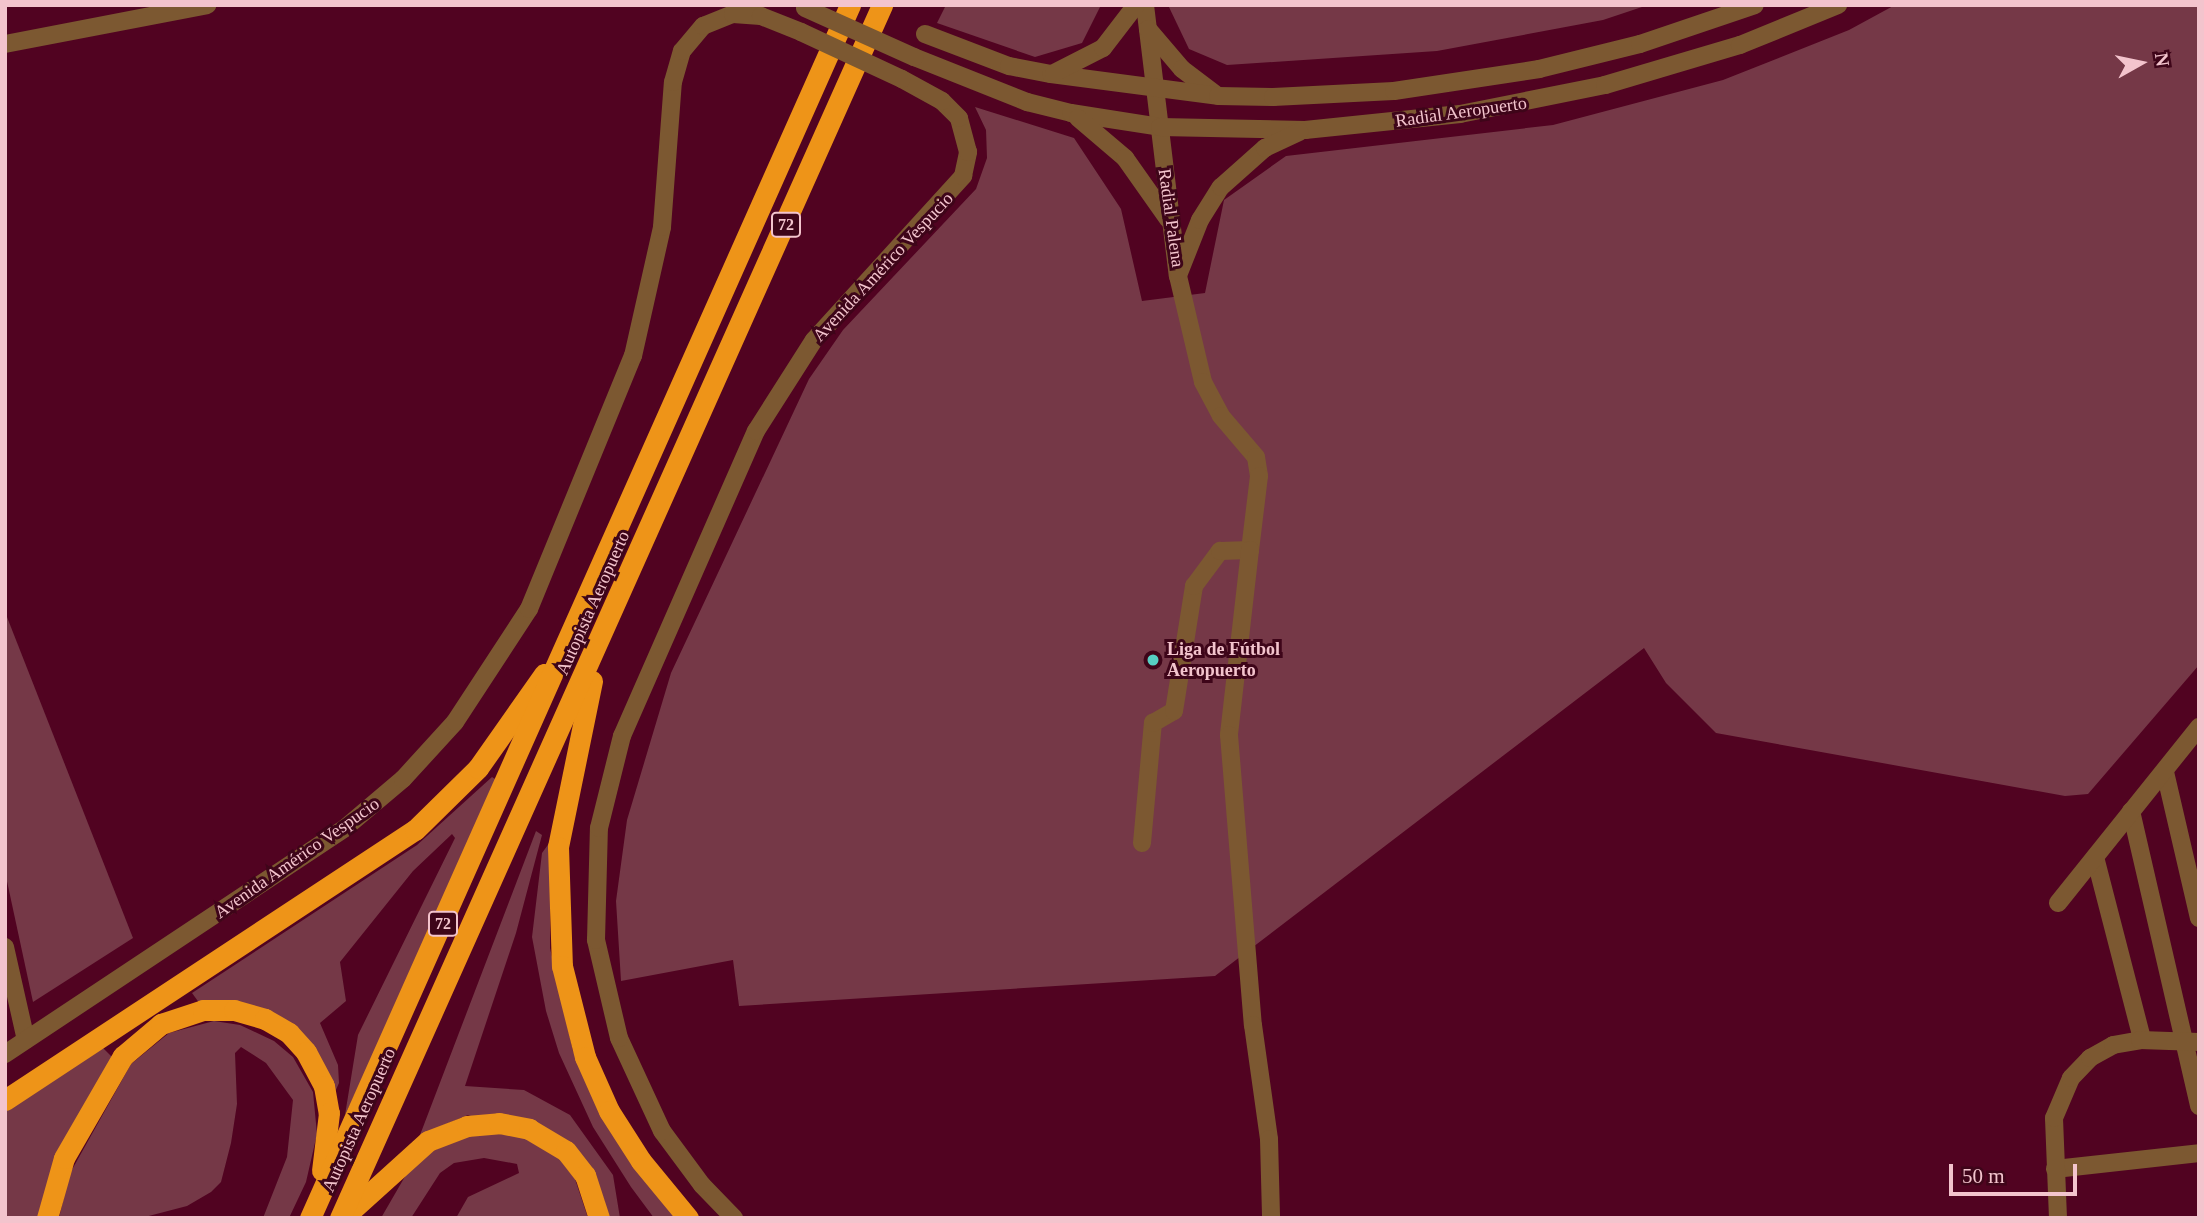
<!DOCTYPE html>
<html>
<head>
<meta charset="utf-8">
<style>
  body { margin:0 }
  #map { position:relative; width:2204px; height:1223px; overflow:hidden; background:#510321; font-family:"Times New Roman",serif }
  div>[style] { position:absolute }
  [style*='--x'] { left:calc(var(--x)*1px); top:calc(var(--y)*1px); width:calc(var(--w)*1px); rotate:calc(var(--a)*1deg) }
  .green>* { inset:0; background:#753847 }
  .minor>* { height:18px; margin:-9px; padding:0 9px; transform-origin:9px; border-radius:9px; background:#7c5831 }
  .highway>* { height:21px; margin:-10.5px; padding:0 10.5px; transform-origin:10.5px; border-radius:10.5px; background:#ee9418 }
  .minor-bridge>* { height:18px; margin:-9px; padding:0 9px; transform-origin:9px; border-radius:9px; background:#7c5831 }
  .dots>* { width:19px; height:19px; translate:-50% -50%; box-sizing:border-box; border:4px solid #3e0519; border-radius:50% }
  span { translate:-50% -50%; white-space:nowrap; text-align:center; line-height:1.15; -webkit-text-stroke:6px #3e0519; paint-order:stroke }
  .shield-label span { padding:2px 5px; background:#3e0519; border:2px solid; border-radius:5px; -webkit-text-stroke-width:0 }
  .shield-label { font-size:16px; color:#f3c4cd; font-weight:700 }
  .street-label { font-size:18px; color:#f3c4cd }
  .poi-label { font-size:18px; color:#f3c4cd; font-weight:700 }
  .left { translate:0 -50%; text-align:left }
  .frame { position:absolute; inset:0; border:7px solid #f3c4cd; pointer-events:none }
  .north { position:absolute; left:2106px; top:28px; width:70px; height:70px; -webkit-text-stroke:5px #3e0519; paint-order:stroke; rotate:81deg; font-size:19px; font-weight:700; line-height:28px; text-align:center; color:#f3c4cd }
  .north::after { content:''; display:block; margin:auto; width:24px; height:32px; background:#f3c4cd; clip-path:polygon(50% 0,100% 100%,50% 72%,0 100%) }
  .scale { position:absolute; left:1949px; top:1164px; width:128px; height:32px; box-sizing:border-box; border:4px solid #f3c4cd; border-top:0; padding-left:9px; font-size:21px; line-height:24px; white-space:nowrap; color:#f3c4cd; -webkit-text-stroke:5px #3e0519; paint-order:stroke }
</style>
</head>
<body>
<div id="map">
  <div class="green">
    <i style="clip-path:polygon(946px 5px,1101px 5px,1082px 43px,1035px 57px,937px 23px)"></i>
    <i style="clip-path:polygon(1168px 5px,1648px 5px,1603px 20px,1437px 51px,1227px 65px,1189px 49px)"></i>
    <i style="clip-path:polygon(1895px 5px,2199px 5px,2199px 665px,2088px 794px,2065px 796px,1716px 733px,1666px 683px,1644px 648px,1215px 976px,739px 1006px,733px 960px,621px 981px,616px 901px,627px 820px,671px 673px,809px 379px,843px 330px,976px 189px,987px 158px,986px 130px,975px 107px,1074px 138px,1121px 209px,1142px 301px,1205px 293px,1224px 200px,1286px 156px,1553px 125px,1723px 80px,1849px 30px)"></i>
    <i style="clip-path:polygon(5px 612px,133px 938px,33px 1002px,5px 872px)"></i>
    <i style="clip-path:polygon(492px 777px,503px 784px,345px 1115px,358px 1035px,455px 838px,452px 834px,413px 871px,340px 962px,346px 1001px,320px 1023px,338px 1065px,339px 1083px,335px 1092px,302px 1040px,200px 1004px,192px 993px,417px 845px)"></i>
    <i style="clip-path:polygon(536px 831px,542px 835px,516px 933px,465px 1086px,524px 1090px,570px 1115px,613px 1175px,620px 1218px,608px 1218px,604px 1199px,581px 1157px,468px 1115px,420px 1135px)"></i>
    <i style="clip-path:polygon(550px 842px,550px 948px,573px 1051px,677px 1218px,654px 1218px,631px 1187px,593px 1127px,559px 1053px,546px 1011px,532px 937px,542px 853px)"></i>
    <i style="clip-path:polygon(214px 1021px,240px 1025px,274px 1041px,293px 1057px,313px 1092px,317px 1134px,306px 1182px,289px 1218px,263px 1218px,287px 1157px,293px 1100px,266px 1063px,241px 1047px,235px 1053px,237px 1104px,231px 1143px,221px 1182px,211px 1192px,187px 1206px,141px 1218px,59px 1218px,69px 1175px,131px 1064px,169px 1033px)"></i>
    <i style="clip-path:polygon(102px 1047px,112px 1057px,40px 1218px,5px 1218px,5px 1108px)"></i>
    <i style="clip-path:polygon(494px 1133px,524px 1137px,558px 1157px,575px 1179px,588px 1218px,456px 1218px,468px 1197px,519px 1173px,517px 1164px,484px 1158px,454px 1163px,440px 1173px,411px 1218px,381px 1218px,407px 1173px,427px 1154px,459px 1138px)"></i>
  </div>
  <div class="minor">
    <i style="--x:1145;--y:5;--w:273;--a:83.1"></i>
    <i style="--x:1178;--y:276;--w:109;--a:76.7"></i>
    <i style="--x:1203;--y:382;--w:38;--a:62"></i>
    <i style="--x:1221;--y:416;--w:54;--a:49.5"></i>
    <i style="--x:1256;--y:457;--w:19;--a:81"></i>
    <i style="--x:1259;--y:476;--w:75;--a:96.9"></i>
    <i style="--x:1148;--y:29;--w:52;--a:49.6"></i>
    <i style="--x:1182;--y:69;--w:41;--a:37.1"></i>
    <i style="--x:925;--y:34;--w:90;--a:20.9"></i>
    <i style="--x:1009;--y:66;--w:43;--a:10.8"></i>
    <i style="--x:1051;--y:74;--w:168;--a:7.5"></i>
    <i style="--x:1218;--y:96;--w:55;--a:1"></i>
    <i style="--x:1273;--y:97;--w:121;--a:-2.8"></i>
    <i style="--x:1394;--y:91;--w:147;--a:-8.6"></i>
    <i style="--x:1539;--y:69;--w:104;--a:-13.9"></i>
    <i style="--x:1640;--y:44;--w:121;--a:-18.7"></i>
    <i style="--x:5;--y:44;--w:206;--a:-10.9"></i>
    <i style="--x:914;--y:57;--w:122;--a:21.7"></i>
    <i style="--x:1027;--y:102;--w:45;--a:14"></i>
    <i style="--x:1071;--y:113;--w:90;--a:8.9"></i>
    <i style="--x:1160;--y:127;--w:145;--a:1.2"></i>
    <i style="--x:1305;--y:130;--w:156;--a:-5.9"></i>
    <i style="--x:1460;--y:114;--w:148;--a:-11.3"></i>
    <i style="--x:1605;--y:85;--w:141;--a:-16.5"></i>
    <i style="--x:1740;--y:45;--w:106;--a:-22.2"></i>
    <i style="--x:1054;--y:73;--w:55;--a:-27"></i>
    <i style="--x:1103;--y:48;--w:54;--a:-52.5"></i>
    <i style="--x:1078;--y:118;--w:62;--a:40.4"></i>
    <i style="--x:1125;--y:158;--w:75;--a:54.8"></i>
    <i style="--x:1179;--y:273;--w:57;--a:-68.4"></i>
    <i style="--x:1200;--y:220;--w:39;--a:-58"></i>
    <i style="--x:1221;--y:187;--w:59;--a:-41.6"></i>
    <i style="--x:1265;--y:148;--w:38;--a:-25"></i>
    <i style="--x:2165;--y:772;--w:150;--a:76.9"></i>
    <i style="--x:2131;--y:811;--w:303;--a:77"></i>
    <i style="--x:1142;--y:843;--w:121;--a:-84.8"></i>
    <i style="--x:1153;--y:723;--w:24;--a:-30"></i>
    <i style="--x:1174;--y:711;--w:127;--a:-80.9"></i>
    <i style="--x:1194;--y:586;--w:44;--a:-53.4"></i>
    <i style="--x:1220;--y:551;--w:30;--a:-2"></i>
    <i style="--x:1250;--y:550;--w:186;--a:96.5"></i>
    <i style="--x:1229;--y:735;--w:291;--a:85.3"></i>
    <i style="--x:1253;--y:1025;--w:115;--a:82"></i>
    <i style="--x:1269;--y:1139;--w:79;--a:88.5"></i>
    <i style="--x:2095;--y:857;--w:188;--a:75.5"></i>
    <i style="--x:2058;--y:903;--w:226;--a:-51.3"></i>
    <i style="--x:5;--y:947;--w:95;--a:77.3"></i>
    <i style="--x:5;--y:1054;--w:408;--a:-33.6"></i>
    <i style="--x:345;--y:828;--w:76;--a:-40.2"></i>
    <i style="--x:403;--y:779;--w:77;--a:-47.6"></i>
    <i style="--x:455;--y:722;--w:135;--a:-56.8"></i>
    <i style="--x:529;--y:609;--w:274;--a:-67.7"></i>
    <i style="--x:633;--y:356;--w:132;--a:-77.3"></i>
    <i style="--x:662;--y:227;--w:145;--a:-85.7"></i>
    <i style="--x:673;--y:82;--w:32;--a:-74"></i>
    <i style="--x:682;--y:51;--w:33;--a:-50"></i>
    <i style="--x:703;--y:26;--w:32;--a:-22"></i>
    <i style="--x:733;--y:14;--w:28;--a:4"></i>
    <i style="--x:761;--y:16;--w:43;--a:21.8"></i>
    <i style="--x:2055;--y:1169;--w:145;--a:-6.3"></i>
    <i style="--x:734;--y:1218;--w:46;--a:-134.1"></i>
    <i style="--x:702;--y:1185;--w:67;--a:-126.5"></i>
    <i style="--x:662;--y:1131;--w:102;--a:-114.8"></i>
    <i style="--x:619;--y:1038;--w:101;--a:-103.2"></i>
    <i style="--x:596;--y:940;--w:112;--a:-88.5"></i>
    <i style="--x:599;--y:828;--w:95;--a:-76"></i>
    <i style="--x:622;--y:736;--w:333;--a:-66.3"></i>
    <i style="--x:756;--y:431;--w:108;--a:-57.5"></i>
    <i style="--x:814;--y:340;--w:222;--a:-47.7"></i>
    <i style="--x:963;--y:176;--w:25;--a:-78"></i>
    <i style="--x:968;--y:152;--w:35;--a:-105"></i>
    <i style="--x:959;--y:118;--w:24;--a:-135"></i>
    <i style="--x:942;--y:101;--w:46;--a:-151.2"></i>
    <i style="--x:2058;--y:1218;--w:100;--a:-92.3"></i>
    <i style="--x:2054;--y:1118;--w:43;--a:-67"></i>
    <i style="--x:2071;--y:1078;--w:28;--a:-46"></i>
    <i style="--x:2090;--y:1058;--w:26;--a:-29"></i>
    <i style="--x:2113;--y:1045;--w:27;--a:-10"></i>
    <i style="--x:2140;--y:1040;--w:59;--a:1.9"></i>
  </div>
  <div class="highway">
    <i style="--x:592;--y:681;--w:169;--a:101.6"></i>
    <i style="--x:558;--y:847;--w:119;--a:88.1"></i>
    <i style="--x:562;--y:966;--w:94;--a:75.8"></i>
    <i style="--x:585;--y:1057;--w:59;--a:66"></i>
    <i style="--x:609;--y:1111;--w:59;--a:57.4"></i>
    <i style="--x:641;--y:1161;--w:74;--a:50.5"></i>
    <i style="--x:5;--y:1100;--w:491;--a:-33.4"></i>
    <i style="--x:415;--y:830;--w:88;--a:-44.5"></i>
    <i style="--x:478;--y:768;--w:115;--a:-54.9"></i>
    <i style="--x:345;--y:1216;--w:112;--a:-42.1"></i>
    <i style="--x:428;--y:1141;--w:42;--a:-21"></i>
    <i style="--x:467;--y:1126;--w:32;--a:-5"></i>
    <i style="--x:499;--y:1123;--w:31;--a:11"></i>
    <i style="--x:529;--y:1129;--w:43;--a:30.7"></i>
    <i style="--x:566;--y:1151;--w:31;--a:52"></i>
    <i style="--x:585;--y:1175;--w:45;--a:72"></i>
    <i style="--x:47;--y:1218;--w:62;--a:-74.2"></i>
    <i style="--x:64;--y:1158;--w:118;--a:-60"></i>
    <i style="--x:123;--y:1056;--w:50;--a:-40.1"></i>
    <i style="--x:161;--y:1024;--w:44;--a:-18.4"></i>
    <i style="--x:203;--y:1010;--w:31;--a:0"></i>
    <i style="--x:234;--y:1010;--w:32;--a:16"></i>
    <i style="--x:265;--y:1019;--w:28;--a:30"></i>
    <i style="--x:289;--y:1033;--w:25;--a:48"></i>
    <i style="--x:306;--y:1052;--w:38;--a:62"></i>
    <i style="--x:324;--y:1086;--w:27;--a:80"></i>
    <i style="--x:329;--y:1113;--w:58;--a:96.9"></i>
    <i style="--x:310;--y:1218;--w:1328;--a:-66"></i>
    <i style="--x:340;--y:1218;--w:1329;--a:-65.92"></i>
  </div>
  <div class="minor-bridge">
    <i style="--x:805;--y:8;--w:120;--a:24.2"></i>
    <i style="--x:801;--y:32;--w:111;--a:25"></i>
  </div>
  <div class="dots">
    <i style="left:1153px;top:660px;background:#57cec2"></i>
  </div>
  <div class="shield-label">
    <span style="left:786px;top:225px">72</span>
    <span style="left:443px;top:924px">72</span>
  </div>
  <div class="street-label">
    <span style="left:1461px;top:112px;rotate:-8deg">Radial Aeropuerto</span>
    <span style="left:1171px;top:218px;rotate:82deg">Radial Palena</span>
    <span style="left:883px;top:267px;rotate:-47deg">Avenida Américo Vespucio</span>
    <span style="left:593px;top:603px;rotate:-66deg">Autopista Aeropuerto</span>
    <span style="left:297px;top:858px;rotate:-35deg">Avenida Américo Vespucio</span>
    <span style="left:359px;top:1120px;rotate:-66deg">Autopista Aeropuerto</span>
  </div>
  <div class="poi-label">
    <span class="left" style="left:1167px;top:660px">Liga de Fútbol<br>Aeropuerto</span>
  </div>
  <div class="frame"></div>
  <div class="north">N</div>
  <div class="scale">50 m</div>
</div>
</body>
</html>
